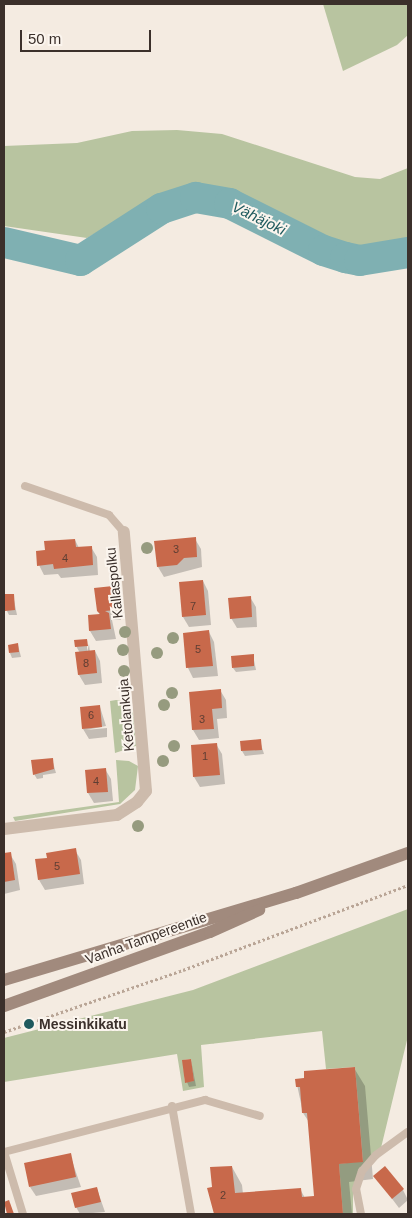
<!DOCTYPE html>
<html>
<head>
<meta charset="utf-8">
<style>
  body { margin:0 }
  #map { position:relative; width:412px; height:1218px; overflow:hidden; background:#f4ebe1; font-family:Arial,sans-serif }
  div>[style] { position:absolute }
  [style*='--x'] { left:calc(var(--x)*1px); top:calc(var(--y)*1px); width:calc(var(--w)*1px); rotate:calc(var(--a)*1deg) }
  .green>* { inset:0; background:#b8c4a0 }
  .shadow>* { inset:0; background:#0003 }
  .river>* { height:31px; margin:-15.5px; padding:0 15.5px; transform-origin:15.5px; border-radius:15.5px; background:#7fb0b2 }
  .building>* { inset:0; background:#c8694b }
  .path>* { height:3px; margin-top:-1.5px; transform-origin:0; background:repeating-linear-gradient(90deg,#b9a596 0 2.5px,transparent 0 5px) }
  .lane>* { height:8px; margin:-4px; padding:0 4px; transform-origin:4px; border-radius:4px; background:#cdbbac }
  .street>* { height:12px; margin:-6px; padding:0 6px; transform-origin:6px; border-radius:6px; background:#cdbbac }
  .secondary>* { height:12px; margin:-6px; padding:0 6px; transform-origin:6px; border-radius:6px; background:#a18a7d }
  .trees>* { width:12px; height:12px; margin:-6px; border-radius:50%; background:#969b7f }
  .dots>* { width:14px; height:14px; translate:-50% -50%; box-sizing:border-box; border:2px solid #fbf5ee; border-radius:50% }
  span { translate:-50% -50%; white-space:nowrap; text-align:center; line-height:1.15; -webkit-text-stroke:4px #fbf5ee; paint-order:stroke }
  .number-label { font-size:11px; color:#5e3e33 }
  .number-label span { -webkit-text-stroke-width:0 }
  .street-label { font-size:14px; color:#3b302b }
  .poi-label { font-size:14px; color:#3b302b; font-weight:700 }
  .left { translate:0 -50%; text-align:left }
  .water-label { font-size:15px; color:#1f5a5e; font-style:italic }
  .frame { position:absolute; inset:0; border:5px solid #3b302b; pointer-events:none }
  .scale { position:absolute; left:20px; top:30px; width:131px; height:22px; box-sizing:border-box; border:2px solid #3b302b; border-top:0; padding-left:6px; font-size:15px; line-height:18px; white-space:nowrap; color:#3b302b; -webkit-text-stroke:4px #fbf5ee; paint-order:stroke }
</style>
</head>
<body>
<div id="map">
  <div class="green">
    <i style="clip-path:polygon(323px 4px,408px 4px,408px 35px,397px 45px,343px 71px)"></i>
    <i style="clip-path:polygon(177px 130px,222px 134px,355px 177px,380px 179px,408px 168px,408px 245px,340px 249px,238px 201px,199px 190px,165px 193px,87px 238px,4px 226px,4px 146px,77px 143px,132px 131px)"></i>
    <i style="clip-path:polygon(116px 700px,126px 701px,133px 712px,136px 746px,115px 753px,110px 701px)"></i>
    <i style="clip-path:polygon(116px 760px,129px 761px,138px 766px,135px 790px,120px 804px,15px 821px,13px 817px,119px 802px)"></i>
    <i style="clip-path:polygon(evenodd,408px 909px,408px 1036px,381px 1148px,353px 1191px,353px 1214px,343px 1214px,339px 1164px,363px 1161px,355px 1067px,326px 1069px,322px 1031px,201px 1045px,204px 1087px,183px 1091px,177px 1054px,4px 1082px,4px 1038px,193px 990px,408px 909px,191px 1059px,194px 1081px,185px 1082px,183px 1060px,191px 1059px)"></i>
  </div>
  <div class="shadow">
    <i style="clip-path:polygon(195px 539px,201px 549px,202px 567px,164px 577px,158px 567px)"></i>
    <i style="clip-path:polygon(75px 540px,79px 548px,91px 547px,97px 557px,98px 575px,61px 578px,58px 574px,44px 575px,39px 565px,46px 552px)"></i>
    <i style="clip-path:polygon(203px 581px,208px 591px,211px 625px,189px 627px,183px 617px)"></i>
    <i style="clip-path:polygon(113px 588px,118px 598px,121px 620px,112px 620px,116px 639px,96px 641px,90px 631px)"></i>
    <i style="clip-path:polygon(13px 595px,17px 615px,9px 615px,7px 611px)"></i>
    <i style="clip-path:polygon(250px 597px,256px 607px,257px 627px,237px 628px,231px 618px)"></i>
    <i style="clip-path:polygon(209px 632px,214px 642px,218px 676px,193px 678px,188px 668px,185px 634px)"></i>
    <i style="clip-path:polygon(87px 640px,87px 652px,89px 644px,90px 652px,95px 651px,100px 661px,102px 683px,85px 685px,79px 675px,80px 653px,76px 646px)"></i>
    <i style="clip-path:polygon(18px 645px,21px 657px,12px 658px,10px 653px)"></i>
    <i style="clip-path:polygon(253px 655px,256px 670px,236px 672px,233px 668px)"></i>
    <i style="clip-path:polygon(220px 690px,226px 700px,227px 718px,217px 719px,219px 738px,199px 740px,193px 730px,190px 693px)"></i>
    <i style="clip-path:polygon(100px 707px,106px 726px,86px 730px,107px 728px,107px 737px,89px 739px,83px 729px)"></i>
    <i style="clip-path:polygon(260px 741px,264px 754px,245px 756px,242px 751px)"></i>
    <i style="clip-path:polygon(216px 744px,222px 754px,225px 784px,200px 787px,194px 777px)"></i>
    <i style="clip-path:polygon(52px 759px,56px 773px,43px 775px,43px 778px,37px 779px,34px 774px)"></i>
    <i style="clip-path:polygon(105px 769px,111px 779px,113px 801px,94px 803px,88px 793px,86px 771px)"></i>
    <i style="clip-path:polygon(75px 850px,81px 860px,84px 884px,45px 890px,39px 880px,48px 859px)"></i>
    <i style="clip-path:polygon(10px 854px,16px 864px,20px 890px,4px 894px,4px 855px)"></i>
    <i style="clip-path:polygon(191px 1060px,196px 1086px,189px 1087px,187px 1082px)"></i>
    <i style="clip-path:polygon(354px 1068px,365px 1086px,373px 1179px,349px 1182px,352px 1214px,215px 1214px,209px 1189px,213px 1188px,232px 1167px,242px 1185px,243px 1194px,300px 1189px,305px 1198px,315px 1197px,309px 1122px,303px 1113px,296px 1080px)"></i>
    <i style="clip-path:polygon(70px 1155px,81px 1187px,36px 1196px,30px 1187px)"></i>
    <i style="clip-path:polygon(375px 1176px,403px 1190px,408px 1200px,399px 1208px)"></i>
    <i style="clip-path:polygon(97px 1189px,105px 1212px,80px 1214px,76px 1207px)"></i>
  </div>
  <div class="river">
    <i style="--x:4;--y:242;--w:78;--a:13.3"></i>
    <i style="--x:80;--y:260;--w:96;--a:-32.7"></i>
    <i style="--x:161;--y:208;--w:36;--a:-18"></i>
    <i style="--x:195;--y:197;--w:35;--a:10"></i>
    <i style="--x:229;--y:203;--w:105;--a:26.6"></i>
    <i style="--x:323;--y:250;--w:23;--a:18"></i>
    <i style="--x:345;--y:257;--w:14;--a:12"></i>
    <i style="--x:359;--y:260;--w:50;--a:-9.3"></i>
  </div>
  <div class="building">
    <i style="clip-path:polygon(196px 537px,197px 557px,184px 558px,177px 565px,157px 567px,154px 541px)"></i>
    <i style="clip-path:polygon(75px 539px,76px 547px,92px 546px,93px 565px,54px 569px,53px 564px,37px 566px,36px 551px,45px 550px,44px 541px)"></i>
    <i style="clip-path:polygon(203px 580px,206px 615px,182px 617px,179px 582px)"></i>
    <i style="clip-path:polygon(113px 586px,116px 610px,105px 611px,109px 613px,111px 629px,89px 631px,88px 615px,100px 614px,97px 611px,94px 588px)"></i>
    <i style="clip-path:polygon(4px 594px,14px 594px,15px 610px,5px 611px)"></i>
    <i style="clip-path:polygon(251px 596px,252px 617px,230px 619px,228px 598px)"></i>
    <i style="clip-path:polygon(209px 630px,213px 666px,186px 668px,183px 633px)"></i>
    <i style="clip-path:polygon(87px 639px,88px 646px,75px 647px,74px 640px)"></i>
    <i style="clip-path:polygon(18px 643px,19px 652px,9px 653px,8px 645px)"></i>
    <i style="clip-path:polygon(95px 650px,97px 673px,78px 675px,75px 652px)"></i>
    <i style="clip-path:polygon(254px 654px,254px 666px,232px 668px,231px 656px)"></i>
    <i style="clip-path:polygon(221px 689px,222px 708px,212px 709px,214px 729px,192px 730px,189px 692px)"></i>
    <i style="clip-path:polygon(100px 705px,102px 727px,82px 729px,80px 707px)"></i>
    <i style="clip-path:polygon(261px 739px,262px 750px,241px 751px,240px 741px)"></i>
    <i style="clip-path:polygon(217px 743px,220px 775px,193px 777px,191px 745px)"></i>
    <i style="clip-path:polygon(53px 758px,54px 769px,33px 775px,31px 760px)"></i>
    <i style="clip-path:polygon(106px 768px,108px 792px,87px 793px,85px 770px)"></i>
    <i style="clip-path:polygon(76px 848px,80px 874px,38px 880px,35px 859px,47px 858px,46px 853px)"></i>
    <i style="clip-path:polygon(11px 852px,15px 880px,4px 882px,4px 853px)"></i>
    <i style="clip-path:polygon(191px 1059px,194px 1081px,185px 1083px,182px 1060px)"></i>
    <i style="clip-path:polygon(355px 1067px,363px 1162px,339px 1164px,343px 1214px,214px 1214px,207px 1188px,212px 1187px,210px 1167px,232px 1166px,235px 1193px,301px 1188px,302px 1197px,314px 1196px,307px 1113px,302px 1113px,300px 1087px,296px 1087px,295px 1079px,304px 1078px,304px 1071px)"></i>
    <i style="clip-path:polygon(71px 1153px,76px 1177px,29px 1187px,24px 1163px)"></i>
    <i style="clip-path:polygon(385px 1166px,404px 1189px,392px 1199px,373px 1176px)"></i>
    <i style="clip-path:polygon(97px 1187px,101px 1202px,75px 1208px,71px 1193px)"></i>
    <i style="clip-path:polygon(9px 1200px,14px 1214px,7px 1214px,4px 1202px)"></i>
  </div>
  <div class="path">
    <i style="--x:4;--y:1032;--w:189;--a:-19.1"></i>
    <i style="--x:183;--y:970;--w:241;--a:-20.7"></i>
  </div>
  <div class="lane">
    <i style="--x:25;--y:486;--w:89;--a:19"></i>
    <i style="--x:109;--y:515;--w:23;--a:49"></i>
    <i style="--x:172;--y:1106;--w:110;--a:80"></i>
    <i style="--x:4;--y:1152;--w:208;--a:-14.5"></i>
    <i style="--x:205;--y:1100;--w:57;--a:16.2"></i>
    <i style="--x:4;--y:1152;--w:65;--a:73"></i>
    <i style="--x:361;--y:1214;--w:25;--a:-101"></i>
    <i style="--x:356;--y:1189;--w:19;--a:-72"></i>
    <i style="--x:362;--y:1171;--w:21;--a:-49"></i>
    <i style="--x:376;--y:1155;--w:39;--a:-36"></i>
  </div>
  <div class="street">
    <i style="--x:4;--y:829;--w:114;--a:-7.1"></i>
    <i style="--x:117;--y:815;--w:24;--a:-33"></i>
    <i style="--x:137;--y:802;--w:14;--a:-51"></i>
    <i style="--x:146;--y:791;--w:260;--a:-94.9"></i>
  </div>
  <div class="secondary">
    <i style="--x:4;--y:980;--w:305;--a:-16.6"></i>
    <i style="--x:296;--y:893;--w:119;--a:-19.7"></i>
    <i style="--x:4;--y:1006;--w:219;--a:-19.8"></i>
    <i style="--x:210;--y:932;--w:54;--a:-24.2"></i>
  </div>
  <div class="trees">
    <i style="left:147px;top:548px"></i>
    <i style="left:125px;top:632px"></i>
    <i style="left:173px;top:638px"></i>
    <i style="left:123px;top:650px"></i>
    <i style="left:157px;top:653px"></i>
    <i style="left:124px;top:671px"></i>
    <i style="left:172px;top:693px"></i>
    <i style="left:164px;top:705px"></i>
    <i style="left:174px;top:746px"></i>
    <i style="left:163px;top:761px"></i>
    <i style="left:138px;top:826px"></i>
  </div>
  <div class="dots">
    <i style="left:29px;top:1024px;background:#1f5a5e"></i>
  </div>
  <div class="number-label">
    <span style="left:176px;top:549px">3</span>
    <span style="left:65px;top:558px">4</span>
    <span style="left:193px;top:606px">7</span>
    <span style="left:198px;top:649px">5</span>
    <span style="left:86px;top:663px">8</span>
    <span style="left:91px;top:715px">6</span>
    <span style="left:202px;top:719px">3</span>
    <span style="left:205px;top:756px">1</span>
    <span style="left:96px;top:781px">4</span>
    <span style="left:57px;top:866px">5</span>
    <span style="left:223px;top:1195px">2</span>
  </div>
  <div class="street-label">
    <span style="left:114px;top:583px;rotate:-96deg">Kallaspolku</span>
    <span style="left:126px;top:715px;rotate:-95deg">Ketolankuja</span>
    <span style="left:146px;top:938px;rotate:-20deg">Vanha Tampereentie</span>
  </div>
  <div class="poi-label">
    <span class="left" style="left:39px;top:1024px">Messinkikatu</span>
  </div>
  <div class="water-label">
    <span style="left:259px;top:218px;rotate:26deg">Vähäjoki</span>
  </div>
  <div class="frame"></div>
  <div class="scale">50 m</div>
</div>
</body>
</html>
